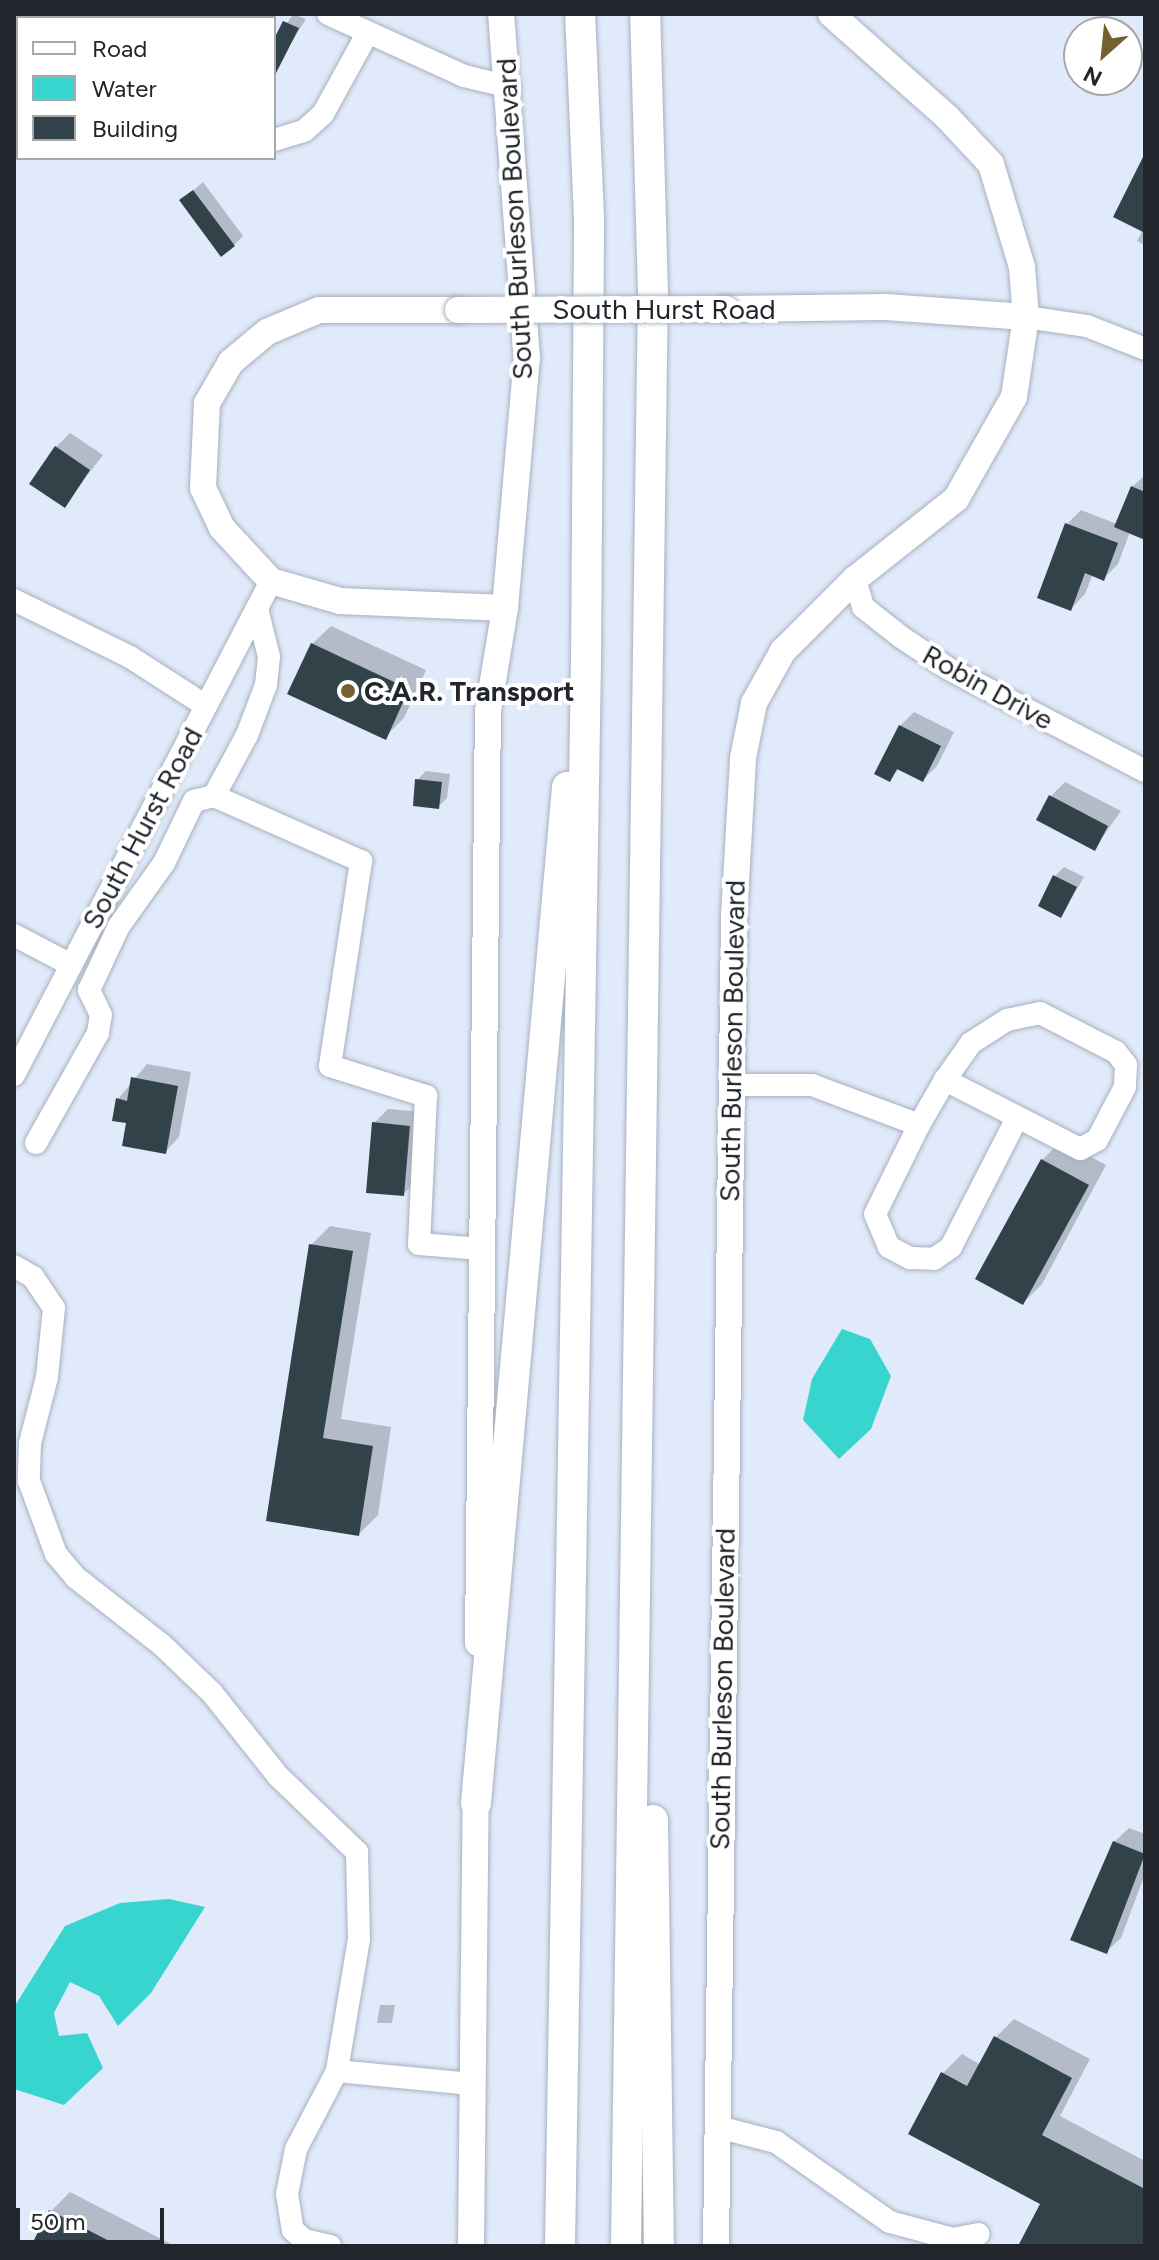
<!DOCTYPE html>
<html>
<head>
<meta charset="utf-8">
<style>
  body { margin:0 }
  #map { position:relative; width:1159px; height:2260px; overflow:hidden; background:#e0eafa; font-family:Figtree,sans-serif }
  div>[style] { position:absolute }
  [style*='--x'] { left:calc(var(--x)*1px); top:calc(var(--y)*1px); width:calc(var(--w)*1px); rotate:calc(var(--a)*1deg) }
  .water>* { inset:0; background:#38d5ce }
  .shadow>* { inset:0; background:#0003 }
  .building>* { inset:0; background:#324249 }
  .roads { filter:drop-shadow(0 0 2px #a7b0bf) drop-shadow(0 0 2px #a7b0bf) }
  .minor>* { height:22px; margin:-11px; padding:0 11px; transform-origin:11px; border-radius:11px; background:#fff }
  .major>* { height:26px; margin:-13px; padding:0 13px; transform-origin:13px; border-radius:13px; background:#fff }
  .highway>* { height:30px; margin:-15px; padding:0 15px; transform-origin:15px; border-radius:15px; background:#fff }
  .bridges { filter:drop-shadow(0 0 2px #a7b0bf) drop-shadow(0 0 2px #a7b0bf) }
  .major-bridge>* { height:26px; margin:-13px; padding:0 13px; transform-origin:13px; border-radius:13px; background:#fff }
  .dots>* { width:22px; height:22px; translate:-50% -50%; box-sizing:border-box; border:4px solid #fff; border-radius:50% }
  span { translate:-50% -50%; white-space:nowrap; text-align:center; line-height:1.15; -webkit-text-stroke:8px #fff; paint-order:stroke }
  .street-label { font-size:28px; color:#22262c }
  .poi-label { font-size:28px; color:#22262c; font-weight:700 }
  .left { translate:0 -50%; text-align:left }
  .frame { position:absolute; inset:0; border:16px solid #22262c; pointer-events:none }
  .legend { position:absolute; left:16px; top:16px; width:260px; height:144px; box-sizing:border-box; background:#fff; border:2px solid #a7a8ab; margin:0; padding:10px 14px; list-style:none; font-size:24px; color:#22262c }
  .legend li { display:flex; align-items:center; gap:16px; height:40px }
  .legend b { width:40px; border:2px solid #a7a8ab }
  .north { position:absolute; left:1063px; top:16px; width:80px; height:80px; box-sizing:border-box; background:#fff; border:2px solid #a7a8ab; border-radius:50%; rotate:207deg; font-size:22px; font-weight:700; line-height:32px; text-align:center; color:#22262c }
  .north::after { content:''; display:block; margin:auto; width:28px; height:36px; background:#75602f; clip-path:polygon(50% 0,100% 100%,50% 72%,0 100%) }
  .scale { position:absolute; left:16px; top:2208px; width:148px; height:36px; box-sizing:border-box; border:4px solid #22262c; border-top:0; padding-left:10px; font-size:24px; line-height:28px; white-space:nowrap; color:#22262c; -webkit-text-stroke:6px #fff; paint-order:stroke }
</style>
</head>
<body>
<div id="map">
  <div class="water">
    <i style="clip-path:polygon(842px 1329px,870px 1339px,891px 1376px,871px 1429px,839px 1459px,803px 1420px,812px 1379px)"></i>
    <i style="clip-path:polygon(169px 1899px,205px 1907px,151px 1993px,118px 2026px,99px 1996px,70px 1982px,54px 2013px,59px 2036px,87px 2033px,103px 2068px,64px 2105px,14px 2089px,14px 2007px,65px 1926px,120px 1903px)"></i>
  </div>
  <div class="shadow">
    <i style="clip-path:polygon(293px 14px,306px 19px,284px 54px,274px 43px)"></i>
    <i style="clip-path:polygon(1145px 167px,1145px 245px,1137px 241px,1143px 230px)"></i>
    <i style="clip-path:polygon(203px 182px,243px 236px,234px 245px,181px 201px)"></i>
    <i style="clip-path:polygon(70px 433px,103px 455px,64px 505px,56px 447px)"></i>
    <i style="clip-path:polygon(1145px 475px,1145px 538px,1130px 532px,1118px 564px,1104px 578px,1093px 574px,1085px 594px,1071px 609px,1067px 524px,1081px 510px,1117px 524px,1132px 487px)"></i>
    <i style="clip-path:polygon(331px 626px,426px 670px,404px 718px,385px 737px,312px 644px)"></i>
    <i style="clip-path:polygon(914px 712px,954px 732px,937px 766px,923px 780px,900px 768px,890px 779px,900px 726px)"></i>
    <i style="clip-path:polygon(426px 771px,450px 774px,447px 798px,438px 807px,417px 780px)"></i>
    <i style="clip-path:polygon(1065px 782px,1121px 811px,1095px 848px,1051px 796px)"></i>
    <i style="clip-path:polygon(1064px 867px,1084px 877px,1061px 916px,1055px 876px)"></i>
    <i style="clip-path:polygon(147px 1064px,191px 1072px,179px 1137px,165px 1152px,129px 1122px,118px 1099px)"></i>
    <i style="clip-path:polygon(388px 1109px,423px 1112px,418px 1180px,403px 1194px,374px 1123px)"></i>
    <i style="clip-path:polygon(1061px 1141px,1106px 1165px,1042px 1284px,1023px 1303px,1042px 1160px)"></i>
    <i style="clip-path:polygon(330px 1226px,371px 1233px,341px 1419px,391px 1427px,378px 1515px,359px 1534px,268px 1519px,311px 1245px)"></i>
    <i style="clip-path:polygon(1129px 1828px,1145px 1834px,1145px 1874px,1121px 1938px,1106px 1952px,1114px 1842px)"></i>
    <i style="clip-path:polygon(380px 2005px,395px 2005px,392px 2023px,377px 2023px)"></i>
    <i style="clip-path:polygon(1014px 2019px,1090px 2059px,1060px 2116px,1145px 2161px,1145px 2246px,1020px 2246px,1043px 2203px,943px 2073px,962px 2054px,981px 2065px,995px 2038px)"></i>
    <i style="clip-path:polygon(70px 2192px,175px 2246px,50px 2246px,51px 2211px)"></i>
  </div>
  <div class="building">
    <i style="clip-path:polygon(283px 21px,299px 28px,274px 77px,274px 39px)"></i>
    <i style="clip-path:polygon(1145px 153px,1145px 233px,1113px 217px)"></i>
    <i style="clip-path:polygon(193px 190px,235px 246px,221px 257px,179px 200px)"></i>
    <i style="clip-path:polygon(55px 446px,90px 470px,65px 508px,29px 484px)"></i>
    <i style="clip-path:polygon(1131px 486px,1145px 492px,1145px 540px,1114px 527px)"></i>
    <i style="clip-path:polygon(1065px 523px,1118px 543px,1104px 581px,1085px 573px,1071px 611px,1037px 598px)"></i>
    <i style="clip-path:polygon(311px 643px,409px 689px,386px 740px,287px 694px)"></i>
    <i style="clip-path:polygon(899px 725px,941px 746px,923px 782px,897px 769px,890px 782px,874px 774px)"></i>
    <i style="clip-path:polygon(415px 779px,442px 782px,439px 809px,413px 806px)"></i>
    <i style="clip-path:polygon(1049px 795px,1108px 826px,1095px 851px,1036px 820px)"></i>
    <i style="clip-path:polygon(1053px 875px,1077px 887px,1061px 918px,1038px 906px)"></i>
    <i style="clip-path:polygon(131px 1077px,178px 1086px,166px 1154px,122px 1146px,126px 1123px,112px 1121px,116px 1098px,127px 1101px)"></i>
    <i style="clip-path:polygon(372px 1122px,410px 1126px,404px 1196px,366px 1193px)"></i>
    <i style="clip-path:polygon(1041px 1159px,1089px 1185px,1023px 1305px,975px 1279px)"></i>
    <i style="clip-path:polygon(309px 1244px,353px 1251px,323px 1438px,373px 1446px,359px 1536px,266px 1521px)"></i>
    <i style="clip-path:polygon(1113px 1841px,1145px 1854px,1107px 1954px,1070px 1940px)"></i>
    <i style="clip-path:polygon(994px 2036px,1072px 2078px,1042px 2135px,1145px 2189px,1145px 2246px,1018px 2246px,1040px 2204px,908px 2134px,941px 2072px,967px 2086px)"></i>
    <i style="clip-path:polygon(49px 2210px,119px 2246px,46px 2246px,34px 2240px)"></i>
  </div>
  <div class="roads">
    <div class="minor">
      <i style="--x:328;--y:14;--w:149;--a:24.5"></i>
      <i style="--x:464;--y:76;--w:47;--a:13.4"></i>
      <i style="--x:274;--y:140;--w:31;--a:-17"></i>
      <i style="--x:304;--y:131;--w:25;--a:-42"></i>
      <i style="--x:323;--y:114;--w:91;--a:-61.2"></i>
      <i style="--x:1026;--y:317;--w:62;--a:8.4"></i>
      <i style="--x:1087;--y:326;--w:62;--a:21.6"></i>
      <i style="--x:855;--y:579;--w:29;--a:74"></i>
      <i style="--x:863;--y:607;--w:48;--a:38.3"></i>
      <i style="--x:901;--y:637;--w:58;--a:33.7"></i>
      <i style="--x:949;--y:669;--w:221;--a:27.5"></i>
      <i style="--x:14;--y:600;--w:129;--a:26.2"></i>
      <i style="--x:130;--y:657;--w:90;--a:32.8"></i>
      <i style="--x:214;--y:796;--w:161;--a:23.9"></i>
      <i style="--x:361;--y:861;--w:207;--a:98.6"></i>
      <i style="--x:330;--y:1066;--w:101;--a:17.4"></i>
      <i style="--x:426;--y:1096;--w:148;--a:92.7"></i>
      <i style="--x:419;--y:1244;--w:63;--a:4.5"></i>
      <i style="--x:14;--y:935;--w:64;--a:27.8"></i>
      <i style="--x:14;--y:1075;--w:557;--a:-62.51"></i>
      <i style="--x:731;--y:1085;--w:81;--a:0"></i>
      <i style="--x:812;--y:1085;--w:114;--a:20.5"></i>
      <i style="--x:919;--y:1125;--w:52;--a:-60"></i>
      <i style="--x:945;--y:1080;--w:45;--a:-54.9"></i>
      <i style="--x:971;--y:1043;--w:43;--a:-32.6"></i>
      <i style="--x:1007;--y:1020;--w:34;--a:-12"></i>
      <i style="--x:1040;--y:1013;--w:85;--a:27.2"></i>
      <i style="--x:1116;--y:1052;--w:16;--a:52"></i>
      <i style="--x:1126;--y:1065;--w:22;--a:93"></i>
      <i style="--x:1125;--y:1087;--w:60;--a:117.8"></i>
      <i style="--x:1097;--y:1140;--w:19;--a:152"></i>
      <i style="--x:1080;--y:1149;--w:152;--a:-152.9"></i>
      <i style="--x:919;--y:1125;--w:99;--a:116.3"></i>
      <i style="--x:875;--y:1214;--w:36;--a:67"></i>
      <i style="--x:889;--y:1247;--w:24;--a:28"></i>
      <i style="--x:910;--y:1258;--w:24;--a:2"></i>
      <i style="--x:934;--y:1259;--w:21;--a:-35"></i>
      <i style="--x:951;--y:1247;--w:145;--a:-62.9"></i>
      <i style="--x:36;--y:1143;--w:126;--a:-60.6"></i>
      <i style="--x:98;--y:1033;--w:18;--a:-81"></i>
      <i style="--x:101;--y:1015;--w:28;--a:-116"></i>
      <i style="--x:89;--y:990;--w:71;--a:-64.9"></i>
      <i style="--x:119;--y:926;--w:77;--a:-54.5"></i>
      <i style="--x:164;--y:863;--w:69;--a:-64.2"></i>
      <i style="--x:194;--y:801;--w:21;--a:-14"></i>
      <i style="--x:214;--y:796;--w:69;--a:-61.6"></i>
      <i style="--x:247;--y:735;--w:53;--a:-69.2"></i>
      <i style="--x:266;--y:685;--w:28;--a:-84"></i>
      <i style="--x:269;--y:657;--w:49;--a:-104"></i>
      <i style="--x:14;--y:1266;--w:22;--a:30"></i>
      <i style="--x:33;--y:1277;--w:37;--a:56"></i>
      <i style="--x:54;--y:1308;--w:69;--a:95.8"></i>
      <i style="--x:47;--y:1377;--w:68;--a:104.4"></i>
      <i style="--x:30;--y:1443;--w:38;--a:92"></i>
      <i style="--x:29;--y:1481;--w:78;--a:69.7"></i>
      <i style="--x:56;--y:1554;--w:30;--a:50"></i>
      <i style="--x:75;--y:1577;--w:110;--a:38"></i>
      <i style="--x:162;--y:1645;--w:69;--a:43.8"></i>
      <i style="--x:212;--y:1693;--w:106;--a:51.5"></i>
      <i style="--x:278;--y:1776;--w:110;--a:43.9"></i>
      <i style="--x:357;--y:1852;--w:87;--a:88.7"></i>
      <i style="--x:359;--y:1939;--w:134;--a:99.5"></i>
      <i style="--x:337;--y:2071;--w:88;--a:117.7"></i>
      <i style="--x:296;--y:2149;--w:46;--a:101.3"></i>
      <i style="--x:287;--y:2194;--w:36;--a:81"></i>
      <i style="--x:293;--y:2230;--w:15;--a:42"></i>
      <i style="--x:304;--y:2240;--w:27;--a:13"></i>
      <i style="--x:337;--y:2071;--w:137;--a:5.5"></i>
      <i style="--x:718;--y:2127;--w:60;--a:14.5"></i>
      <i style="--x:776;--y:2142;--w:139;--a:35.1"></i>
      <i style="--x:890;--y:2222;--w:65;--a:15.1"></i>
      <i style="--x:953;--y:2239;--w:26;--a:-11"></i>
    </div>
    <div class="major">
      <i style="--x:726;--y:309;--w:160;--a:-0.7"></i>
      <i style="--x:886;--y:307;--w:140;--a:4.1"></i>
      <i style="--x:458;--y:310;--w:139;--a:180"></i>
      <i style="--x:319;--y:310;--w:56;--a:157.1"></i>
      <i style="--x:267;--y:332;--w:47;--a:140.2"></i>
      <i style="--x:231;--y:362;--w:48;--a:120.3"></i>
      <i style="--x:207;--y:403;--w:85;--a:92.7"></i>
      <i style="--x:203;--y:488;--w:44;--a:64.6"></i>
      <i style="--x:222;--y:528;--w:72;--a:47.2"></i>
      <i style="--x:271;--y:581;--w:72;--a:16.2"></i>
      <i style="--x:340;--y:601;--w:165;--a:2.4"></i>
      <i style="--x:478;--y:1643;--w:932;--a:-89.39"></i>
      <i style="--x:488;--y:711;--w:104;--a:-80.6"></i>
      <i style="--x:505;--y:608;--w:251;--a:-85"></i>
      <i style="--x:527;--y:358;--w:345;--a:-94.3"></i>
      <i style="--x:471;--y:2246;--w:464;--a:-89.4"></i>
      <i style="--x:716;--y:2246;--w:1330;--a:-89.22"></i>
      <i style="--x:734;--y:916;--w:158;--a:-86.7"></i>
      <i style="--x:743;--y:758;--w:56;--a:-78.7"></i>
      <i style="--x:754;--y:703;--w:60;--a:-60.9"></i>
      <i style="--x:783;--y:651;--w:102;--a:-45"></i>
      <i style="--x:855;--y:579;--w:129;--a:-38.4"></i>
      <i style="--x:956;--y:499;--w:117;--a:-60.4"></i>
      <i style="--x:1014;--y:397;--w:81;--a:-81.5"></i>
      <i style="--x:1026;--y:317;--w:50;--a:-94.6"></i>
      <i style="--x:1022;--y:267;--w:108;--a:-106.8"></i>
      <i style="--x:991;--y:164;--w:64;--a:-133.1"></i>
      <i style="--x:947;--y:117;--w:155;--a:-138.4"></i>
    </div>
    <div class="highway">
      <i style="--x:476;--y:1803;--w:1020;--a:-84.88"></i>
      <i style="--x:653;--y:1820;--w:426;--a:89.2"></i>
      <i style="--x:560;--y:2246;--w:1584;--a:-89.06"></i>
      <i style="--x:586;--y:662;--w:444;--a:-89.6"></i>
      <i style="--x:589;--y:218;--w:204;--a:-92.5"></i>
      <i style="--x:626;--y:2246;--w:1953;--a:-89.21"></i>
      <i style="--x:653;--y:293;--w:279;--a:-91.6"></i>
    </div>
  </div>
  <div class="bridges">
    <div class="major-bridge">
      <i style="--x:458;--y:310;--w:268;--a:-0.2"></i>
    </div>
  </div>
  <div class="dots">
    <i style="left:348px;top:691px;background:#75602f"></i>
  </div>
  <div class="street-label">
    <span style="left:514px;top:219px;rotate:-93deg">South Burleson Boulevard</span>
    <span style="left:664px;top:309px">South Hurst Road</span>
    <span style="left:988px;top:687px;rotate:29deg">Robin Drive</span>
    <span style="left:142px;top:828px;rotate:-62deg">South Hurst Road</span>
    <span style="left:732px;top:1041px;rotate:-89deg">South Burleson Boulevard</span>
    <span style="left:722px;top:1689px;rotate:-89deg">South Burleson Boulevard</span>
  </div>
  <div class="poi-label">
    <span class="left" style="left:364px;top:691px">C.A.R. Transport</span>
  </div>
  <div class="frame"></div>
  <ul class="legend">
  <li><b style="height:10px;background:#fff"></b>Road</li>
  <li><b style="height:22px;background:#38d5ce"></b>Water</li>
  <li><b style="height:22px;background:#324249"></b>Building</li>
  </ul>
  <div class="north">N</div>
  <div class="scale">50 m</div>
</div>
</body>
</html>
